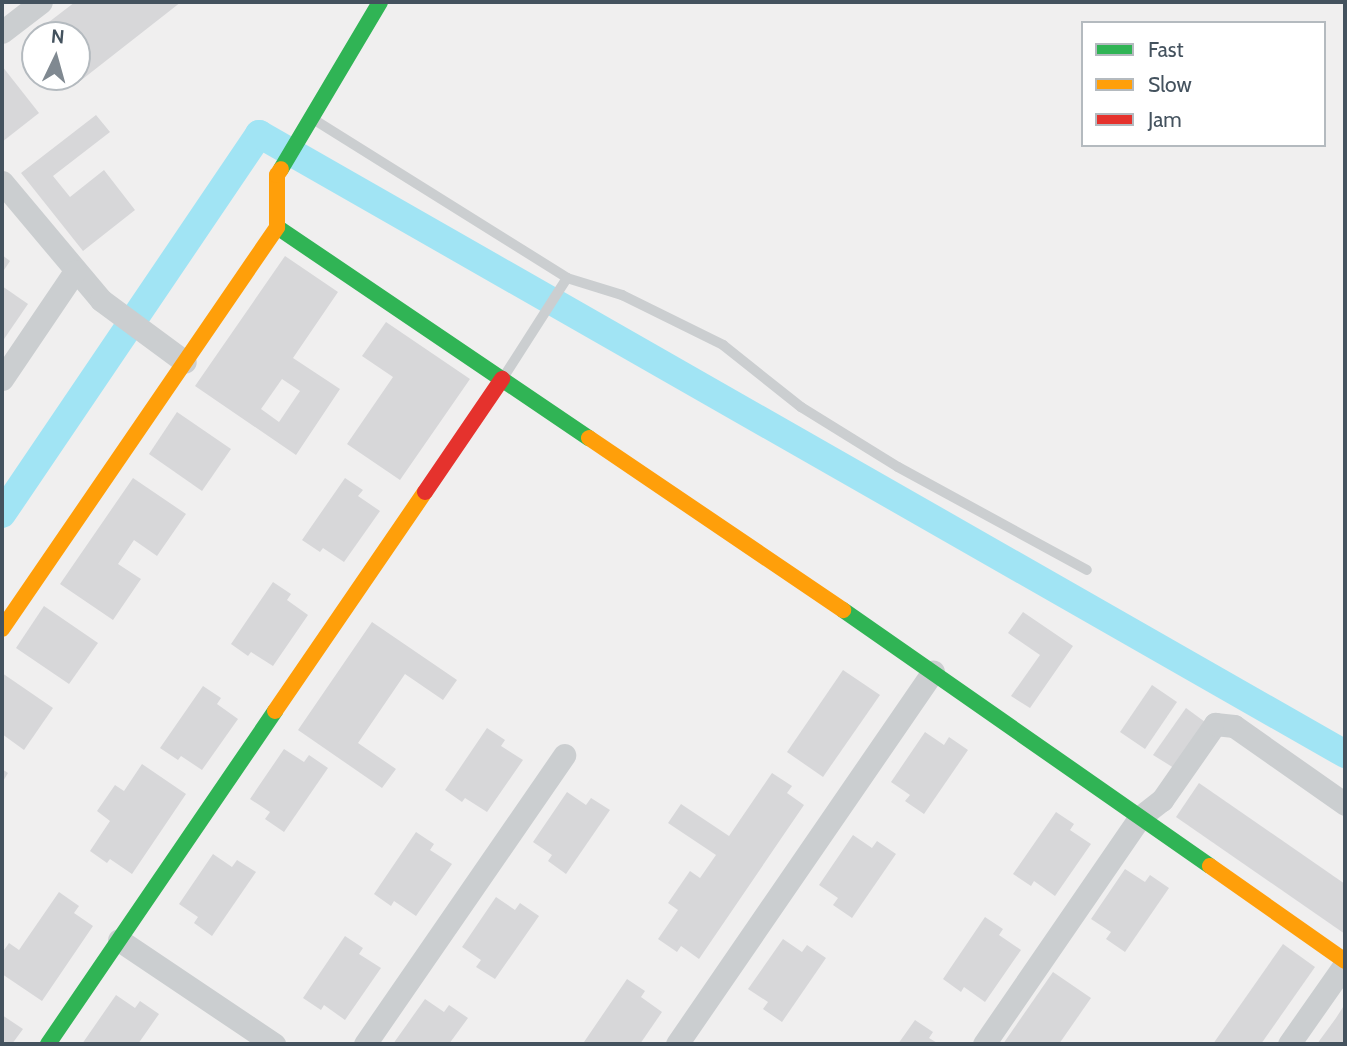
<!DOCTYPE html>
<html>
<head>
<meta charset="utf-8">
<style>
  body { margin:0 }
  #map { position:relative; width:1347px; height:1046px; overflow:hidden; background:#f0efef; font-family:Cabin,sans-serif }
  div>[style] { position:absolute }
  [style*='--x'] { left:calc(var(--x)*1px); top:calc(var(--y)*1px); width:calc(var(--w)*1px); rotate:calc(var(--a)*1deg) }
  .canal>* { height:28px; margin:-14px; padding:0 14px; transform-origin:14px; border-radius:14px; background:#a1e4f4 }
  .building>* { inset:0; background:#d7d7d9 }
  .lane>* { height:10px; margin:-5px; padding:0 5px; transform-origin:5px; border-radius:5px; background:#cbced0 }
  .street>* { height:23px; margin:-11.5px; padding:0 11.5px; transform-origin:11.5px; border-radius:11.5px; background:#cbced0 }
  .fast>* { height:16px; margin:-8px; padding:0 8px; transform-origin:8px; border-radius:8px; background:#30b455 }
  .slow>* { height:16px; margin:-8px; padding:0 8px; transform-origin:8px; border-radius:8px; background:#ff9f0a }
  .jam>* { height:16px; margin:-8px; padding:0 8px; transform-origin:8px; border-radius:8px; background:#e5322d }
  span { translate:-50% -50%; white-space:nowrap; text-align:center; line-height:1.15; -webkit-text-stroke:7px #fff; paint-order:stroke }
  .frame { position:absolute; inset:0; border:4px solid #44525e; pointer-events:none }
  .legend { position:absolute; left:1081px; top:21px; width:245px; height:126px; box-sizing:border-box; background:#fff; border:2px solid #b4babf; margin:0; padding:9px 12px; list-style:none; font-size:21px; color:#44525e }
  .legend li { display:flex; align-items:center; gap:14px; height:35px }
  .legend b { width:35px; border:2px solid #b4babf }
  .north { position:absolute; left:21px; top:21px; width:70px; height:70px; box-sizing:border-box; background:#fff; border:2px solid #b4babf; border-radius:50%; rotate:5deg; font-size:19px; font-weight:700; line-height:28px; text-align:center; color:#44525e }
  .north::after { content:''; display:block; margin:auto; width:24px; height:32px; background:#808991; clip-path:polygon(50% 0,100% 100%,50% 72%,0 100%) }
</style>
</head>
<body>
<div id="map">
  <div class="canal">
    <i style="--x:2;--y:514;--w:459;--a:-55.9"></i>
    <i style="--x:259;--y:134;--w:1251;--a:29.72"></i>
  </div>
  <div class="building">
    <i style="clip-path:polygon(75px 2px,181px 2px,75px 85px,68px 77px,77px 77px,77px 35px,32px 35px)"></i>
    <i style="clip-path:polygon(2px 66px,39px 113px,2px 142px)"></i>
    <i style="clip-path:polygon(96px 115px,110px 132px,53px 176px,70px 197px,104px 170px,135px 210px,83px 251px,21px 173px)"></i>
    <i style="clip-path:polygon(2px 255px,10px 261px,2px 273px)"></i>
    <i style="clip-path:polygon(evenodd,285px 256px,338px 292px,293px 358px,340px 389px,296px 455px,195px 386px,285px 256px,282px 379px,300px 391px,279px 422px,261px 409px,282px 379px)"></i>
    <i style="clip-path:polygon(2px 286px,28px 304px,2px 342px)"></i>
    <i style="clip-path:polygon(386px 322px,470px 379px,400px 480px,347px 444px,393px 377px,362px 356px)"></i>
    <i style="clip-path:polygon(177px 412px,231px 449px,202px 491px,149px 454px)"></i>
    <i style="clip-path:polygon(133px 478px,186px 514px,157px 556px,134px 540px,118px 564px,141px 579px,113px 620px,60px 584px)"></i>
    <i style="clip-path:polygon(345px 478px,363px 490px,358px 496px,380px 511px,344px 562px,323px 548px,320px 552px,302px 540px)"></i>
    <i style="clip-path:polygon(273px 582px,291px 594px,287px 600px,308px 615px,273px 666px,251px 652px,248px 656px,231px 644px)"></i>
    <i style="clip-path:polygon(44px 606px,98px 643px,69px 684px,16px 648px)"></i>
    <i style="clip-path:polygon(1023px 612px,1073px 646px,1030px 708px,1011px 696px,1040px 655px,1008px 633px)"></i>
    <i style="clip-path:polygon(372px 622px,457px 680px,443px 700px,405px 674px,358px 743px,396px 769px,382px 788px,298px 730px)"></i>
    <i style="clip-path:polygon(843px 670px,880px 695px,823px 777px,787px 752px)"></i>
    <i style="clip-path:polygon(2px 673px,53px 708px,24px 750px,2px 734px)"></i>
    <i style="clip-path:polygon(1152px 685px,1177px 702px,1145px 749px,1120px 732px)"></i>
    <i style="clip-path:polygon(203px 686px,221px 698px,217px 704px,238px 719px,202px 770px,181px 756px,178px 760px,160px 748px)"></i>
    <i style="clip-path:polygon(1186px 708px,1205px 722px,1174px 768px,1153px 755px)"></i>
    <i style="clip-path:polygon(487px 728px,505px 740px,501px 746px,523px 760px,487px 812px,465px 798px,462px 802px,445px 790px)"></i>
    <i style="clip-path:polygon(925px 732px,944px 745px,949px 737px,968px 750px,924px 814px,905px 801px,910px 795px,891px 782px)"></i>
    <i style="clip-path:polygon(284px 749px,304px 762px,309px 755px,328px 768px,284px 832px,265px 819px,270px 812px,250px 799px)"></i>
    <i style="clip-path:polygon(142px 764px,186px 794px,132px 874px,110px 859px,107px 863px,90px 851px,110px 821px,97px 811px,115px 785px,124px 791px)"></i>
    <i style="clip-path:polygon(2px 769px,8px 773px,2px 783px)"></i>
    <i style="clip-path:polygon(772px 773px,792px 786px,787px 793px,804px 805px,699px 959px,681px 946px,677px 952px,658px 939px,678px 910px,668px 903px,690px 871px,700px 878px,716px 855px,668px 823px,681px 804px,729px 836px)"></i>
    <i style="clip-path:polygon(1199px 783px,1345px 884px,1345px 934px,1176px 817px)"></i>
    <i style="clip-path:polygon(567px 792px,586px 805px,591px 798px,610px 810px,566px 874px,548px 861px,552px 855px,533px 842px)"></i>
    <i style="clip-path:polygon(1056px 812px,1074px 824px,1070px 830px,1091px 844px,1055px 896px,1034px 881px,1031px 886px,1013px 874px)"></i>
    <i style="clip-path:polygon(416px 832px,434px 844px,430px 850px,452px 864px,416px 916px,394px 901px,391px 906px,374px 894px)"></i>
    <i style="clip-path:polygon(853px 835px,872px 848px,877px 841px,896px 854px,852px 918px,833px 905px,838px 898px,819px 885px)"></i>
    <i style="clip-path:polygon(213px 854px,232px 867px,237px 860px,256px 872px,212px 936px,194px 923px,198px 917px,179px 904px)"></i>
    <i style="clip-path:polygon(1125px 869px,1145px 882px,1150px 875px,1169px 888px,1125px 952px,1106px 939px,1111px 932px,1091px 919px)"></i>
    <i style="clip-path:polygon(59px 892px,79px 906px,74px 913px,93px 926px,42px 1001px,2px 974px,2px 953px,9px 943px,19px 950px)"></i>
    <i style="clip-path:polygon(496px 897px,515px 910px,520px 903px,539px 916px,495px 979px,476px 967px,481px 960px,462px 947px)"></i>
    <i style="clip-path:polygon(985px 917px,1003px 929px,999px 935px,1021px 950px,985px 1002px,964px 987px,961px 992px,943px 979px)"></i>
    <i style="clip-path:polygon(345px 936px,363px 948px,359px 954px,381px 968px,345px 1020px,324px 1005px,321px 1010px,303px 998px)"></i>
    <i style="clip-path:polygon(783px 939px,802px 952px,807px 945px,826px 958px,782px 1022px,763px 1009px,768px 1002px,748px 989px)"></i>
    <i style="clip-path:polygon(1283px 944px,1315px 967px,1261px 1044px,1213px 1044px)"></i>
    <i style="clip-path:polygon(1053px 972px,1091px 998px,1059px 1044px,1003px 1044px)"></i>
    <i style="clip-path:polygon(627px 979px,645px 991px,641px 997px,662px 1012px,640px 1044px,588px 1044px,584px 1042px)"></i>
    <i style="clip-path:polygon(116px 995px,135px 1008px,140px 1001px,159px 1014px,138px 1044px,82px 1044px)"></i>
    <i style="clip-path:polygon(425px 999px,444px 1012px,449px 1005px,468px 1018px,449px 1044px,393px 1044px)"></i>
    <i style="clip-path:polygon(1345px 1004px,1345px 1044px,1317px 1044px,1336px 1018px)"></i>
    <i style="clip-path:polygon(2px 1015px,23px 1029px,12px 1044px,2px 1044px)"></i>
    <i style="clip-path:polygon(915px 1020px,933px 1032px,929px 1038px,939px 1044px,898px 1044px)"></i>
  </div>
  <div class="lane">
    <i style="--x:313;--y:119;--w:300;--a:32"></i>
    <i style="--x:567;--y:278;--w:119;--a:122.6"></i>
    <i style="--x:567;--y:278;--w:58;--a:17.2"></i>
    <i style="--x:622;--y:295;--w:113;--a:26.3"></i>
    <i style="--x:723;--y:345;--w:100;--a:38.5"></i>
    <i style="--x:801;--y:407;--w:114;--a:31.7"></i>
    <i style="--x:898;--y:467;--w:215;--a:28.6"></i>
  </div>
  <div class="street">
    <i style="--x:2;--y:32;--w:49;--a:-37.6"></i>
    <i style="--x:2;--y:182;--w:154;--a:50"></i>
    <i style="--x:101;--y:300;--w:104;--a:36.4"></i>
    <i style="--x:2;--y:379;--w:130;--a:-55.9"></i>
    <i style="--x:119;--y:940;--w:187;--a:33.9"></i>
    <i style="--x:365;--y:1044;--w:351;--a:-55.4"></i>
    <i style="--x:677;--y:1044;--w:452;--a:-55.5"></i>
    <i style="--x:984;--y:1044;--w:275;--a:-55.5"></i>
    <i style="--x:1140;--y:817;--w:28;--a:-38"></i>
    <i style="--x:1162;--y:800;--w:93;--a:-55.1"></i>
    <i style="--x:1215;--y:724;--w:19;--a:6"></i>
    <i style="--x:1234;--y:726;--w:136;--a:35.1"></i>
    <i style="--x:1289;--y:1044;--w:98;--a:-55"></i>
  </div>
  <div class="fast">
    <i style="--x:281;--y:169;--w:194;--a:-59.3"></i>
    <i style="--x:277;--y:227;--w:377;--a:34.1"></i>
    <i style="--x:843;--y:610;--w:447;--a:34.9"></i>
    <i style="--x:48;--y:1044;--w:403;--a:-55.7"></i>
  </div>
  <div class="slow">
    <i style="--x:589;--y:438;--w:307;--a:34.1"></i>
    <i style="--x:2;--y:629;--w:487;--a:-55.6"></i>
    <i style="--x:277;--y:227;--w:52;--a:-90"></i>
    <i style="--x:277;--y:175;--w:7;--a:-56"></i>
    <i style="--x:275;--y:711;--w:265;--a:-55.6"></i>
    <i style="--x:1210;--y:866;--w:165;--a:35.1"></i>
  </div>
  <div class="jam">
    <i style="--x:425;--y:492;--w:137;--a:-55.7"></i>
  </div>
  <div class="frame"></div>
  <ul class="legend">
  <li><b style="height:9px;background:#30b455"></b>Fast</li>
  <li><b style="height:9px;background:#ff9f0a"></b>Slow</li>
  <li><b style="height:9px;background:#e5322d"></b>Jam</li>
  </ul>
  <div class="north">N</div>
</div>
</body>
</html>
